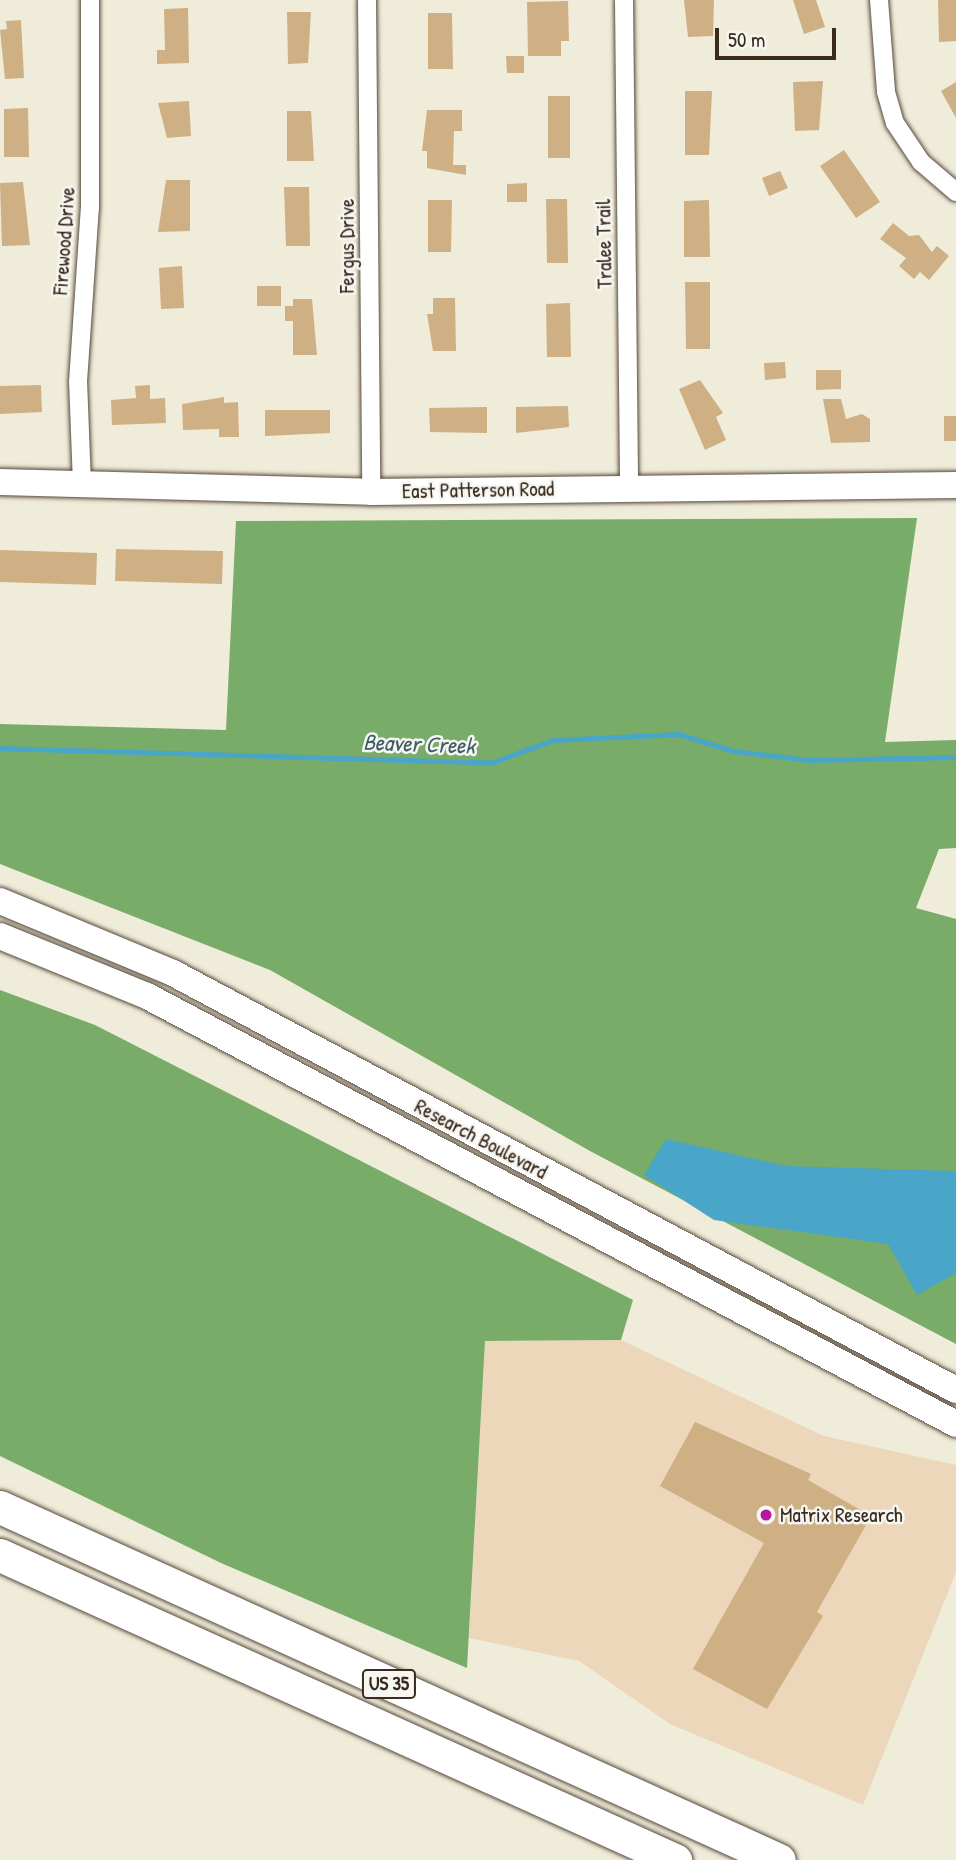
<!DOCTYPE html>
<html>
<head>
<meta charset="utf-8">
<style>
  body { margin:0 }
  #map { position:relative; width:956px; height:1860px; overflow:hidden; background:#f0ecda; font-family:"Patrick Hand",sans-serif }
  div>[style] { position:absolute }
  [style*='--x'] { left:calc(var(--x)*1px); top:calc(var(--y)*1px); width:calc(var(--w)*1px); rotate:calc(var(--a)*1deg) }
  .built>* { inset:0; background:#ecd7ba }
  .forest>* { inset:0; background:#78ac68 }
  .water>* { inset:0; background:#4aa6c8 }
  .stream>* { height:4.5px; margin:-2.25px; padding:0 2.25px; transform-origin:2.25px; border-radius:2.25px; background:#4aa6c8 }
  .building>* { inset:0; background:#cfaf84 }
  .roads { filter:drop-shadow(0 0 2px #56473a) drop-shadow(0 0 2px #56473a) }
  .street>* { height:18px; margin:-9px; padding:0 9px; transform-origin:9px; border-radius:9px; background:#fff }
  .secondary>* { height:26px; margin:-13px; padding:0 13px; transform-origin:13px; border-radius:13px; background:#fff }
  .highway>* { height:33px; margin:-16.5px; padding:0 16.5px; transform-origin:16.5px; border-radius:16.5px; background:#fff }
  .dots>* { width:19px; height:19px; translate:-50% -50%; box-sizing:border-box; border:4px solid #f6f6f2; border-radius:50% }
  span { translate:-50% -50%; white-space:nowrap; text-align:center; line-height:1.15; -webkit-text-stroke:5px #f6f6f2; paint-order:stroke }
  .shield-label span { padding:2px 5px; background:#f6f6f2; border:2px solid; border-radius:5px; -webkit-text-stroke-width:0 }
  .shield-label { font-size:19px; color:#3b2a1e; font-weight:700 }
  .street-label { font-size:21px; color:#3b2a1e }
  .poi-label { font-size:21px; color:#3b2a1e }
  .left { translate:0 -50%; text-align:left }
  .water-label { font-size:23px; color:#415c62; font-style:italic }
  .scale { position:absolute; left:715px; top:28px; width:121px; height:32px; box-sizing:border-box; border:4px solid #3b2a1e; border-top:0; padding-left:9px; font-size:21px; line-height:24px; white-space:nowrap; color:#3b2a1e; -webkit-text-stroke:5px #f6f6f2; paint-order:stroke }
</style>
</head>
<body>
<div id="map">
  <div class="built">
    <i style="clip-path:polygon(621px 1340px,824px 1436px,956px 1465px,956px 1572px,863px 1805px,670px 1724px,579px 1661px,469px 1638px,485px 1341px)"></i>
  </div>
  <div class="forest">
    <i style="clip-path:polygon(917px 518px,885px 742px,956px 740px,956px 848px,939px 849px,916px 908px,956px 919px,956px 1344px,590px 1151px,270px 970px,0 864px,0 724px,226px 730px,236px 521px)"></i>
    <i style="clip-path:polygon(0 990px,95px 1025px,633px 1300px,621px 1340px,485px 1341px,467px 1668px,221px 1563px,0 1456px)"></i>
  </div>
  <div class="water">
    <i style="clip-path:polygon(666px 1139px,786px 1166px,956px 1171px,956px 1273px,917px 1295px,888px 1244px,714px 1220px,644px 1175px)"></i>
  </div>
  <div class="stream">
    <i style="--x:0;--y:748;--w:491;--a:1.7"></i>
    <i style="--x:491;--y:763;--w:66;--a:-20.4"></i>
    <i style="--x:553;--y:740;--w:126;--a:-2.7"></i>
    <i style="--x:679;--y:734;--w:58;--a:17.2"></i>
    <i style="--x:734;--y:751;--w:77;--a:6.8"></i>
    <i style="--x:810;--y:760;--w:146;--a:-1.2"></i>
  </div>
  <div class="building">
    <i style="clip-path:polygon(684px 0,714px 0,713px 36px,688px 37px)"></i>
    <i style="clip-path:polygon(793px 0,816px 0,825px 27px,804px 34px)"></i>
    <i style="clip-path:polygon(938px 0,956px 0,956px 41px,939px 42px)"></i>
    <i style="clip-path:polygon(568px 1px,569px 41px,561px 41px,561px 56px,528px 56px,527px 2px)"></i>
    <i style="clip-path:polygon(188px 8px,189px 63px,157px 64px,157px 50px,165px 50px,164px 9px)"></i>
    <i style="clip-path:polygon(287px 12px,311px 12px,308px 63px,288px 64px)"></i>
    <i style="clip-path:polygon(428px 13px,452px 13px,453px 69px,428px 69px)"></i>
    <i style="clip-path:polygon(21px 20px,24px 78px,5px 79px,0 30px,7px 29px,6px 21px)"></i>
    <i style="clip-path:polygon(506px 56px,524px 56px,524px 73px,507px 73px)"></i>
    <i style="clip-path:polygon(823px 81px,819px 130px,795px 131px,793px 82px)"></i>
    <i style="clip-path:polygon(956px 82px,956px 118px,941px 91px)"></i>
    <i style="clip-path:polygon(685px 91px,712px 91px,709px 155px,685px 155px)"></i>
    <i style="clip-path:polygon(548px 96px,570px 96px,570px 158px,548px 158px)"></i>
    <i style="clip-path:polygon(189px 101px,191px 136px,167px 138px,158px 103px)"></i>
    <i style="clip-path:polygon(28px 108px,29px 157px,4px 157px,4px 109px)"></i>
    <i style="clip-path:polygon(427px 110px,462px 110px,462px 131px,454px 131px,453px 165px,466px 165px,466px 175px,427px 168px,427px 151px,422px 151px)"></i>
    <i style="clip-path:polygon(287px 111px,311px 111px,314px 161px,287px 161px)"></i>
    <i style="clip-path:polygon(844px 150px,880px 202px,856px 218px,820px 166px)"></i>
    <i style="clip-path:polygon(780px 171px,788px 188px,769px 196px,762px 178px)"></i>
    <i style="clip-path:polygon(166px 180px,190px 180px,190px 231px,158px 232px)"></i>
    <i style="clip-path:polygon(23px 182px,30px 245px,2px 246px,0 183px)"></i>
    <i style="clip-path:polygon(527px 183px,527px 202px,507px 202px,507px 184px)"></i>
    <i style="clip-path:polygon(284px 187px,309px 187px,310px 246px,286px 246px)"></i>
    <i style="clip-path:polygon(546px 199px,567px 199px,568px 263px,547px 263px)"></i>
    <i style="clip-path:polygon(428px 200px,452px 200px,451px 252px,428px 252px)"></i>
    <i style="clip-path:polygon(709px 200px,710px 257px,684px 257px,684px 201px)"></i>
    <i style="clip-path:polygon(893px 223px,909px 236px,919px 235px,932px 252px,937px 246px,949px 256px,929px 280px,920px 272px,914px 279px,899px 266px,906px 258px,880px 239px)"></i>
    <i style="clip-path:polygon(182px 266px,184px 308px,161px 309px,159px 268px)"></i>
    <i style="clip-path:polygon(685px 282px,710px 282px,710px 349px,686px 349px)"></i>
    <i style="clip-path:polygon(257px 286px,281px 286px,281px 306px,257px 306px)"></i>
    <i style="clip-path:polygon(433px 298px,455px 298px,456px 351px,433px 351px,427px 314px,433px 314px)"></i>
    <i style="clip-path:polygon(293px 299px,312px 299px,317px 355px,293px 355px,293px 321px,285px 321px,285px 306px,293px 306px)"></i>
    <i style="clip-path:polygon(570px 303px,571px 357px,547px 357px,546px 304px)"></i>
    <i style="clip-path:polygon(785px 362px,786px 378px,765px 380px,764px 363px)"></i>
    <i style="clip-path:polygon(816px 370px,841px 370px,841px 389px,816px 390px)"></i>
    <i style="clip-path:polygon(700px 380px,723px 413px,716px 417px,726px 440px,705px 450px,679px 389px)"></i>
    <i style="clip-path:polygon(41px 385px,42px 412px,0 414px,0 386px)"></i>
    <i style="clip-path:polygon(150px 385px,150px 399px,165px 398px,166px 423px,112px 425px,111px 400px,136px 398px,135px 386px)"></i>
    <i style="clip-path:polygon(224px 397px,224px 403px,238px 402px,239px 437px,219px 437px,219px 429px,183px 430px,182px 404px)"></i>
    <i style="clip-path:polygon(823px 399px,841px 399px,846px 419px,862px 414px,870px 419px,870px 442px,831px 443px)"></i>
    <i style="clip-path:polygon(568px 406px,569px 427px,516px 433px,516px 407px)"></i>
    <i style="clip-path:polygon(487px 407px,487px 433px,430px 432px,429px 408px)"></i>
    <i style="clip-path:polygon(265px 410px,330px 410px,330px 433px,265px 436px)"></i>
    <i style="clip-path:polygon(944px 416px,956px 416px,956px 441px,944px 441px)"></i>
    <i style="clip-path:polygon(116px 549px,223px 551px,222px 584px,115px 581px)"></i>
    <i style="clip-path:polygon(0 550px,97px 553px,96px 585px,0 582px)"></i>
    <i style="clip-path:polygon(695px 1422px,811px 1474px,808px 1480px,871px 1516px,817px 1612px,823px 1616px,767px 1709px,693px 1669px,764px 1543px,660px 1486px)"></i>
  </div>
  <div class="roads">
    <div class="street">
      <i style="--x:367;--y:0;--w:492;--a:89.5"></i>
      <i style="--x:624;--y:0;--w:487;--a:89.4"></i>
      <i style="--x:879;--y:0;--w:92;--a:85.6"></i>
      <i style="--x:886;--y:92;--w:32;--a:74"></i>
      <i style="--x:895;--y:123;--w:47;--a:56.3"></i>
      <i style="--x:921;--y:162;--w:46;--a:40.6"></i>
      <i style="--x:82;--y:484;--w:102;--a:-92.2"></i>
      <i style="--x:78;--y:382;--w:174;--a:-86.1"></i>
      <i style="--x:90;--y:208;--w:208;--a:-90"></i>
    </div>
    <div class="secondary">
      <i style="--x:0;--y:482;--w:371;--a:1.5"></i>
      <i style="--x:371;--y:492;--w:585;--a:-0.69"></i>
      <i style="--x:0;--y:901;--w:187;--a:22.6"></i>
      <i style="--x:173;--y:973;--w:887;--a:28.04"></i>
      <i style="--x:0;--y:936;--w:159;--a:22.2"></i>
      <i style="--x:147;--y:996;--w:915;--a:27.88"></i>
    </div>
    <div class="highway">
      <i style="--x:0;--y:1507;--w:855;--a:24.38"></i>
      <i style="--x:0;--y:1555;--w:741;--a:24.32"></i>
    </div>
  </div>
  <div class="dots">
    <i style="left:766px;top:1515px;background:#b5179e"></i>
  </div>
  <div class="shield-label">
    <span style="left:389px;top:1684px">US 35</span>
  </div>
  <div class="street-label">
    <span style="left:64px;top:241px;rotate:-86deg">Firewood Drive</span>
    <span style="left:604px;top:244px;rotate:-91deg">Tralee Trail</span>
    <span style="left:347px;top:246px;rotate:-90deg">Fergus Drive</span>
    <span style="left:478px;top:490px;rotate:-1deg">East Patterson Road</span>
    <span style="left:481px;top:1139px;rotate:28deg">Research Boulevard</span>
  </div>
  <div class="poi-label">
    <span class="left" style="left:780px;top:1515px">Matrix Research</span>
  </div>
  <div class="water-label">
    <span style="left:419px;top:744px;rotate:2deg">Beaver Creek</span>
  </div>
  <div class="scale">50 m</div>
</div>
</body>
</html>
